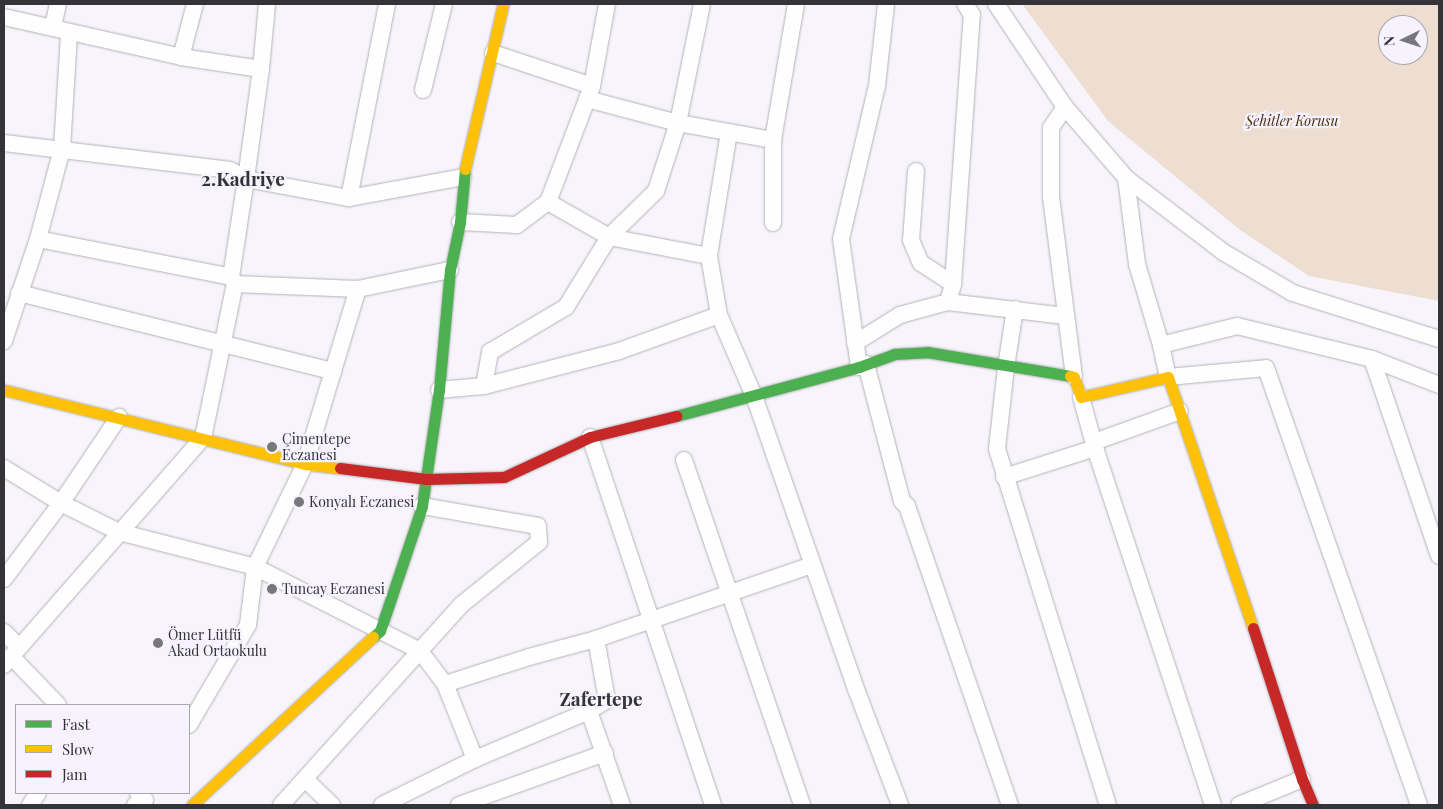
<!DOCTYPE html>
<html>
<head>
<meta charset="utf-8">
<style>
  body { margin:0 }
  #map { position:relative; width:1443px; height:809px; overflow:hidden; background:#f7f5fb; font-family:"Playfair Display",serif }
  div>[style] { position:absolute }
  [style*='--x'] { left:calc(var(--x)*1px); top:calc(var(--y)*1px); width:calc(var(--w)*1px); rotate:calc(var(--a)*1deg) }
  .green>* { inset:0; background:#eeded2 }
  .roads { filter:drop-shadow(0 0 1px #b3b2b7) drop-shadow(0 0 1px #b3b2b7) }
  .street>* { height:16px; margin:-8px; padding:0 8px; transform-origin:8px; border-radius:8px; background:#fefefe }
  .fast>* { height:11px; margin:-5.5px; padding:0 5.5px; transform-origin:5.5px; border-radius:5.5px; background:#4caf50 }
  .slow>* { height:11px; margin:-5.5px; padding:0 5.5px; transform-origin:5.5px; border-radius:5.5px; background:#ffc107 }
  .jam>* { height:11px; margin:-5.5px; padding:0 5.5px; transform-origin:5.5px; border-radius:5.5px; background:#c62828 }
  .dots>* { width:14px; height:14px; translate:-50% -50%; box-sizing:border-box; border:2px solid #f6f2fe; border-radius:50% }
  span { translate:-50% -50%; white-space:nowrap; text-align:center; line-height:1.15; -webkit-text-stroke:4.5px #f6f2fe; paint-order:stroke }
  .park-label { font-size:14px; color:#4d300a; font-style:italic }
  .poi-label { font-size:14px; color:#343337 }
  .left { translate:0 -50%; text-align:left }
  .district-label { font-size:19px; color:#343337; font-weight:700 }
  .frame { position:absolute; inset:0; border:5px solid #343337; pointer-events:none }
  .legend { position:absolute; left:15px; top:704px; width:175px; height:90px; box-sizing:border-box; background:#f6f2fe; border:1px solid #a8a6ae; margin:0; padding:6px 9px; list-style:none; font-size:15px; color:#343337 }
  .legend li { display:flex; align-items:center; gap:10px; height:25px }
  .legend b { width:25px; border:1px solid #a8a6ae }
  .north { position:absolute; left:1378px; top:15px; width:50px; height:50px; box-sizing:border-box; background:#f6f2fe; border:1px solid #a8a6ae; border-radius:50%; rotate:266deg; font-size:14px; font-weight:700; line-height:20px; text-align:center; color:#343337 }
  .north::after { content:''; display:block; margin:auto; width:18px; height:22px; background:#78777c; clip-path:polygon(50% 0,100% 100%,50% 72%,0 100%) }
</style>
</head>
<body>
<div id="map">
  <div class="green">
    <i style="clip-path:polygon(evenodd,1022px 4px,1439px 4px,1439px 301px,1309px 276px,1240px 230px,1108px 121px,1022px 4px,1388px 25px,1418px 25px,1418px 55px,1388px 55px,1388px 25px)"></i>
  </div>
  <div class="roads">
    <div class="street">
      <i style="--x:996;--y:4;--w:124;--a:56.2"></i>
      <i style="--x:1065;--y:107;--w:94;--a:49.3"></i>
      <i style="--x:1126;--y:178;--w:122;--a:37.3"></i>
      <i style="--x:1223;--y:252;--w:81;--a:30.4"></i>
      <i style="--x:1293;--y:293;--w:153;--a:17.5"></i>
      <i style="--x:4;--y:17;--w:181;--a:12.7"></i>
      <i style="--x:181;--y:57;--w:81;--a:8.5"></i>
      <i style="--x:261;--y:69;--w:65;--a:-84.7"></i>
      <i style="--x:53;--y:27;--w:24;--a:-78"></i>
      <i style="--x:493;--y:53;--w:104;--a:18.4"></i>
      <i style="--x:181;--y:57;--w:55;--a:-75.2"></i>
      <i style="--x:261;--y:69;--w:111;--a:97.8"></i>
      <i style="--x:246;--y:179;--w:105;--a:10.5"></i>
      <i style="--x:349;--y:198;--w:116;--a:-10.4"></i>
      <i style="--x:423;--y:90;--w:89;--a:-76.3"></i>
      <i style="--x:587;--y:99;--w:94;--a:14.8"></i>
      <i style="--x:678;--y:123;--w:97;--a:10.1"></i>
      <i style="--x:1065;--y:107;--w:25;--a:124"></i>
      <i style="--x:1051;--y:128;--w:69;--a:90"></i>
      <i style="--x:1051;--y:197;--w:181;--a:82.7"></i>
      <i style="--x:729;--y:132;--w:126;--a:99.2"></i>
      <i style="--x:709;--y:256;--w:60;--a:80.4"></i>
      <i style="--x:719;--y:315;--w:88;--a:66.6"></i>
      <i style="--x:754;--y:396;--w:310;--a:70.8"></i>
      <i style="--x:856;--y:689;--w:124;--a:69.2"></i>
      <i style="--x:4;--y:143;--w:228;--a:6.8"></i>
      <i style="--x:230;--y:170;--w:18;--a:29"></i>
      <i style="--x:246;--y:179;--w:99;--a:98.7"></i>
      <i style="--x:231;--y:277;--w:8;--a:60"></i>
      <i style="--x:235;--y:284;--w:123;--a:2.3"></i>
      <i style="--x:358;--y:289;--w:94;--a:-11.7"></i>
      <i style="--x:916;--y:171;--w:69;--a:94.1"></i>
      <i style="--x:911;--y:240;--w:25;--a:67"></i>
      <i style="--x:921;--y:263;--w:38;--a:33"></i>
      <i style="--x:1126;--y:178;--w:87;--a:82.7"></i>
      <i style="--x:1137;--y:264;--w:84;--a:73.5"></i>
      <i style="--x:1161;--y:345;--w:33;--a:78"></i>
      <i style="--x:1168;--y:377;--w:98;--a:-5.2"></i>
      <i style="--x:1266;--y:368;--w:463;--a:70.7"></i>
      <i style="--x:349;--y:198;--w:198;--a:-78.9"></i>
      <i style="--x:548;--y:202;--w:70;--a:29.8"></i>
      <i style="--x:609;--y:237;--w:102;--a:10.8"></i>
      <i style="--x:460;--y:222;--w:57;--a:3"></i>
      <i style="--x:517;--y:225;--w:39;--a:-37"></i>
      <i style="--x:548;--y:202;--w:124;--a:-69.2"></i>
      <i style="--x:592;--y:86;--w:83;--a:-79.6"></i>
      <i style="--x:773;--y:223;--w:83;--a:-90"></i>
      <i style="--x:773;--y:140;--w:138;--a:-80.4"></i>
      <i style="--x:38;--y:239;--w:197;--a:11.1"></i>
      <i style="--x:19;--y:293;--w:324;--a:14"></i>
      <i style="--x:948;--y:302;--w:19;--a:-74"></i>
      <i style="--x:953;--y:284;--w:270;--a:-86"></i>
      <i style="--x:972;--y:15;--w:13;--a:-122"></i>
      <i style="--x:1015;--y:309;--w:59;--a:98.8"></i>
      <i style="--x:1006;--y:367;--w:82;--a:96.3"></i>
      <i style="--x:997;--y:449;--w:373;--a:72.7"></i>
      <i style="--x:4;--y:341;--w:108;--a:-71.6"></i>
      <i style="--x:38;--y:239;--w:93;--a:-75.1"></i>
      <i style="--x:62;--y:149;--w:116;--a:-86.5"></i>
      <i style="--x:855;--y:343;--w:53;--a:-31.9"></i>
      <i style="--x:900;--y:315;--w:50;--a:-15.2"></i>
      <i style="--x:948;--y:302;--w:118;--a:6.8"></i>
      <i style="--x:1161;--y:345;--w:78;--a:-14"></i>
      <i style="--x:1237;--y:326;--w:139;--a:13.7"></i>
      <i style="--x:1372;--y:359;--w:72;--a:21.2"></i>
      <i style="--x:1372;--y:359;--w:208;--a:71.2"></i>
      <i style="--x:866;--y:364;--w:142;--a:75.3"></i>
      <i style="--x:902;--y:501;--w:7;--a:45"></i>
      <i style="--x:907;--y:506;--w:316;--a:71"></i>
      <i style="--x:859;--y:367;--w:129;--a:-98"></i>
      <i style="--x:841;--y:239;--w:157;--a:-76.8"></i>
      <i style="--x:877;--y:86;--w:82;--a:-83.7"></i>
      <i style="--x:484;--y:386;--w:35;--a:-80"></i>
      <i style="--x:490;--y:352;--w:88;--a:-30.6"></i>
      <i style="--x:566;--y:307;--w:82;--a:-58.4"></i>
      <i style="--x:609;--y:237;--w:66;--a:-44.4"></i>
      <i style="--x:656;--y:191;--w:71;--a:-72.1"></i>
      <i style="--x:678;--y:123;--w:121;--a:-78.6"></i>
      <i style="--x:439;--y:390;--w:45;--a:-5.1"></i>
      <i style="--x:484;--y:386;--w:139;--a:-14.5"></i>
      <i style="--x:619;--y:351;--w:106;--a:-19.8"></i>
      <i style="--x:1081;--y:397;--w:53;--a:74.6"></i>
      <i style="--x:1095;--y:448;--w:376;--a:71.7"></i>
      <i style="--x:590;--y:437;--w:388;--a:71.5"></i>
      <i style="--x:1094;--y:442;--w:91;--a:-19.8"></i>
      <i style="--x:684;--y:460;--w:365;--a:71.1"></i>
      <i style="--x:4;--y:468;--w:67;--a:31.6"></i>
      <i style="--x:61;--y:503;--w:65;--a:26.6"></i>
      <i style="--x:119;--y:532;--w:140;--a:14.4"></i>
      <i style="--x:255;--y:567;--w:185;--a:27"></i>
      <i style="--x:420;--y:651;--w:41;--a:52.9"></i>
      <i style="--x:445;--y:684;--w:81;--a:68.2"></i>
      <i style="--x:1004;--y:477;--w:96;--a:-17.7"></i>
      <i style="--x:4;--y:579;--w:95;--a:-53.1"></i>
      <i style="--x:61;--y:503;--w:104;--a:-56"></i>
      <i style="--x:4;--y:632;--w:21;--a:45"></i>
      <i style="--x:11;--y:656;--w:68;--a:46.2"></i>
      <i style="--x:4;--y:665;--w:302;--a:-48.8"></i>
      <i style="--x:203;--y:438;--w:157;--a:-78.3"></i>
      <i style="--x:445;--y:684;--w:88;--a:-17.8"></i>
      <i style="--x:529;--y:657;--w:69;--a:-15"></i>
      <i style="--x:596;--y:639;--w:228;--a:-18.9"></i>
      <i style="--x:589;--y:711;--w:100;--a:70.7"></i>
      <i style="--x:189;--y:725;--w:116;--a:-59.5"></i>
      <i style="--x:248;--y:625;--w:58;--a:-83.1"></i>
      <i style="--x:255;--y:567;--w:114;--a:-64.1"></i>
      <i style="--x:305;--y:464;--w:183;--a:-73.2"></i>
      <i style="--x:306;--y:780;--w:36;--a:44"></i>
      <i style="--x:30;--y:805;--w:14;--a:-56"></i>
      <i style="--x:135;--y:805;--w:11;--a:-27"></i>
      <i style="--x:145;--y:800;--w:10;--a:-135"></i>
      <i style="--x:281;--y:805;--w:269;--a:-48"></i>
      <i style="--x:461;--y:605;--w:100;--a:-38.9"></i>
      <i style="--x:539;--y:542;--w:16;--a:-94"></i>
      <i style="--x:538;--y:526;--w:118;--a:-170.2"></i>
      <i style="--x:382;--y:805;--w:104;--a:-26.3"></i>
      <i style="--x:475;--y:759;--w:124;--a:-22.8"></i>
      <i style="--x:589;--y:711;--w:21;--a:-31"></i>
      <i style="--x:607;--y:700;--w:62;--a:-100.2"></i>
      <i style="--x:459;--y:805;--w:155;--a:-19.6"></i>
      <i style="--x:1239;--y:805;--w:68;--a:-22.4"></i>
    </div>
    <div class="fast">
      <i style="--x:676;--y:416;--w:189;--a:-15"></i>
      <i style="--x:859;--y:367;--w:37;--a:-20"></i>
      <i style="--x:894;--y:354;--w:33;--a:-3"></i>
      <i style="--x:927;--y:352;--w:145;--a:9.5"></i>
      <i style="--x:373;--y:637;--w:9;--a:-41"></i>
      <i style="--x:380;--y:631;--w:132;--a:-71.4"></i>
      <i style="--x:422;--y:506;--w:117;--a:-81.7"></i>
      <i style="--x:439;--y:390;--w:121;--a:-84.8"></i>
      <i style="--x:450;--y:270;--w:49;--a:-78.2"></i>
      <i style="--x:460;--y:222;--w:53;--a:-84.6"></i>
    </div>
    <div class="slow">
      <i style="--x:465;--y:169;--w:169;--a:-77"></i>
      <i style="--x:1070;--y:376;--w:4;--a:14"></i>
      <i style="--x:1074;--y:377;--w:21;--a:71"></i>
      <i style="--x:1081;--y:397;--w:89;--a:-12.9"></i>
      <i style="--x:1168;--y:377;--w:265;--a:71.3"></i>
      <i style="--x:4;--y:390;--w:310;--a:13.8"></i>
      <i style="--x:305;--y:464;--w:35;--a:7"></i>
      <i style="--x:192;--y:805;--w:247;--a:-42.9"></i>
    </div>
    <div class="jam">
      <i style="--x:340;--y:468;--w:87;--a:7.3"></i>
      <i style="--x:426;--y:479;--w:78;--a:-1.5"></i>
      <i style="--x:504;--y:477;--w:95;--a:-24.9"></i>
      <i style="--x:590;--y:437;--w:89;--a:-13.7"></i>
      <i style="--x:1253;--y:628;--w:159;--a:72"></i>
      <i style="--x:1302;--y:779;--w:28;--a:67"></i>
    </div>
  </div>
  <div class="dots">
    <i style="left:272px;top:447px;background:#78777c"></i>
    <i style="left:299px;top:502px;background:#78777c"></i>
    <i style="left:272px;top:589px;background:#78777c"></i>
    <i style="left:158px;top:643px;background:#78777c"></i>
  </div>
  <div class="park-label">
    <span style="left:1292px;top:121px">Şehitler Korusu</span>
  </div>
  <div class="poi-label">
    <span class="left" style="left:282px;top:447px">Çimentepe<br>Eczanesi</span>
    <span class="left" style="left:309px;top:502px">Konyalı Eczanesi</span>
    <span class="left" style="left:282px;top:589px">Tuncay Eczanesi</span>
    <span class="left" style="left:168px;top:643px">Ömer Lütfü<br>Akad Ortaokulu</span>
  </div>
  <div class="district-label">
    <span style="left:243px;top:179px">2.Kadriye</span>
    <span style="left:601px;top:699px">Zafertepe</span>
  </div>
  <div class="frame"></div>
  <ul class="legend">
  <li><b style="height:6px;background:#4caf50"></b>Fast</li>
  <li><b style="height:6px;background:#ffc107"></b>Slow</li>
  <li><b style="height:6px;background:#c62828"></b>Jam</li>
  </ul>
  <div class="north">N</div>
</div>
</body>
</html>
